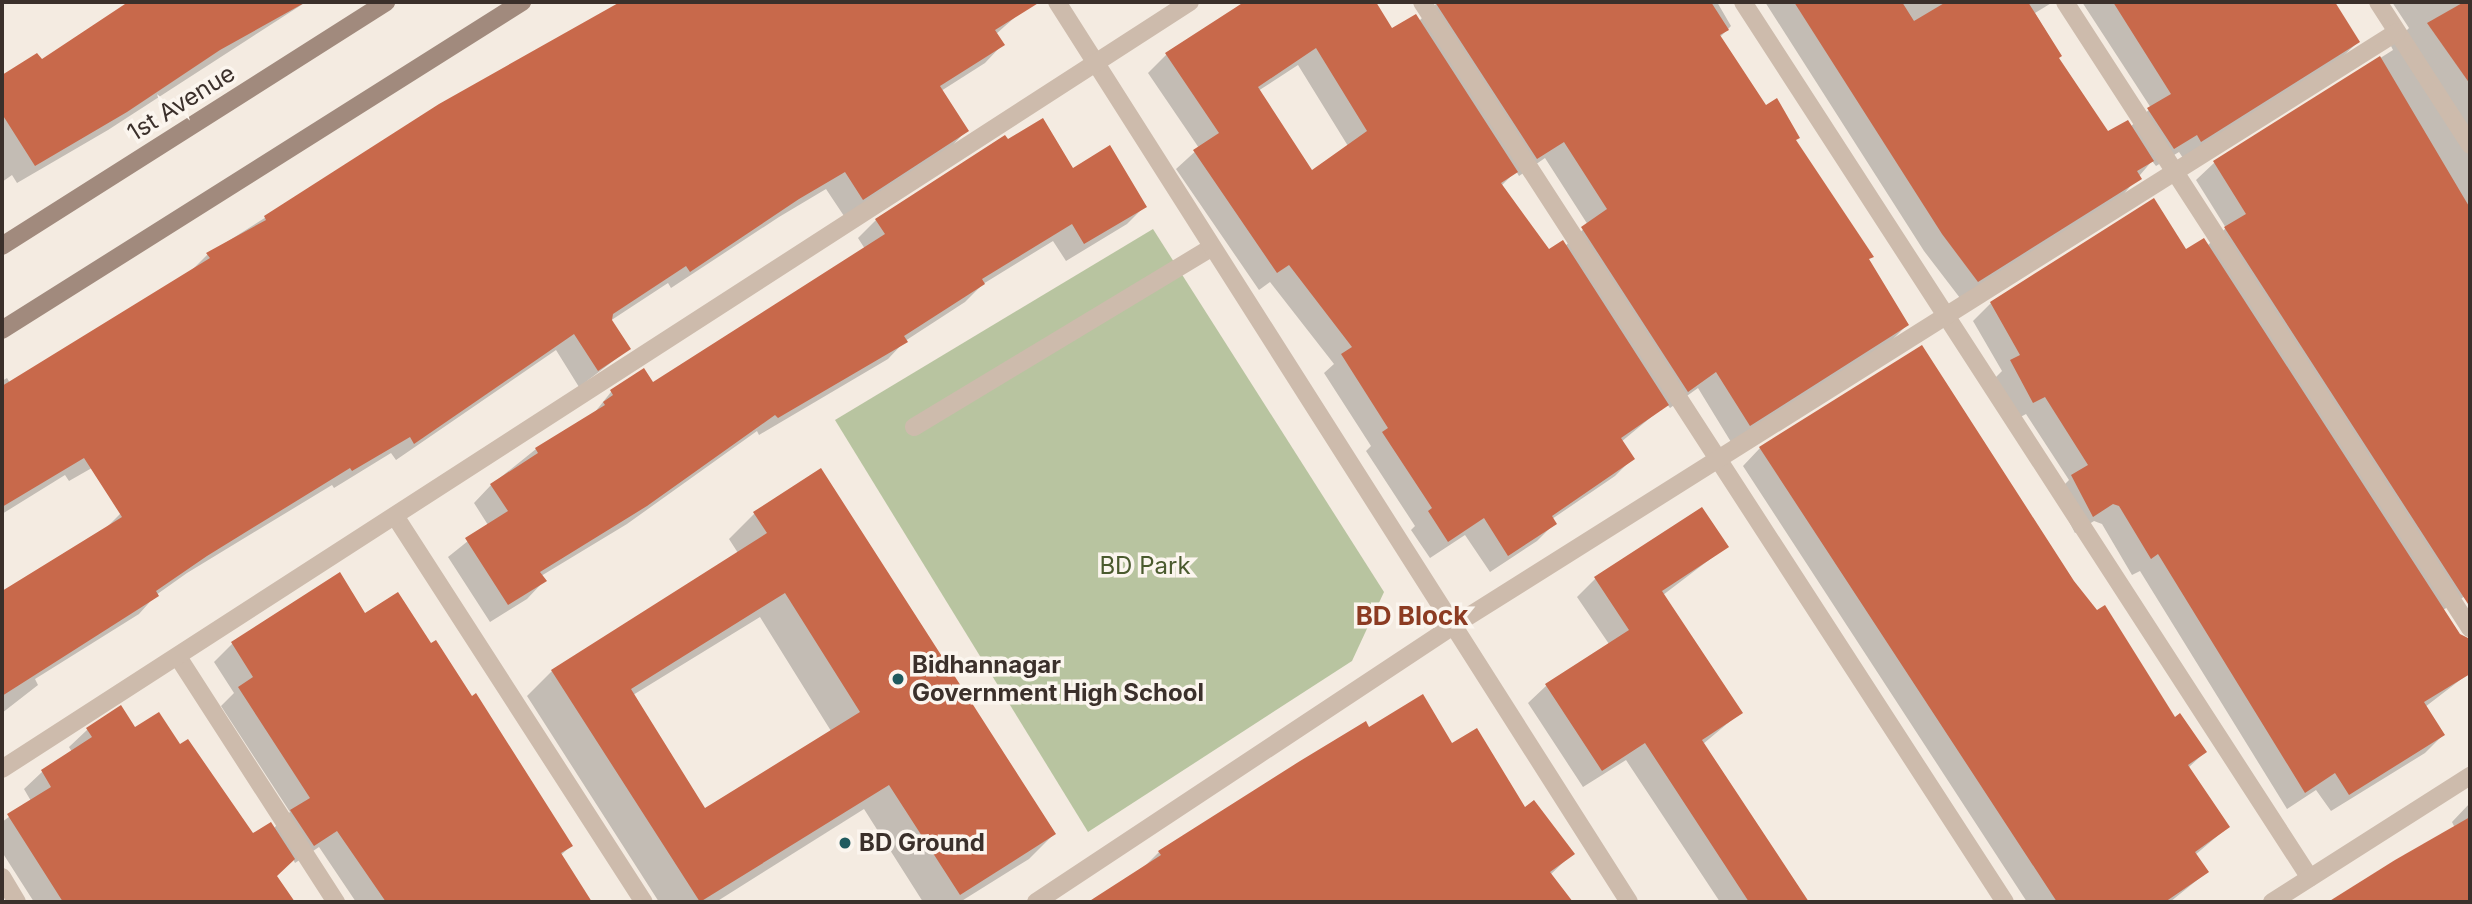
<!DOCTYPE html>
<html>
<head>
<meta charset="utf-8">
<style>
  body { margin:0 }
  #map { position:relative; width:2472px; height:904px; overflow:hidden; background:#f4ebe1; font-family:Inter,sans-serif }
  div>[style] { position:absolute }
  [style*='--x'] { left:calc(var(--x)*1px); top:calc(var(--y)*1px); width:calc(var(--w)*1px); rotate:calc(var(--a)*1deg) }
  .green>* { inset:0; background:#b8c4a0 }
  .shadow>* { inset:0; background:#0003 }
  .building>* { inset:0; background:#c8694b }
  .lane>* { height:18px; margin:-9px; padding:0 9px; transform-origin:9px; border-radius:9px; background:#cdbbac }
  .street>* { height:18px; margin:-9px; padding:0 9px; transform-origin:9px; border-radius:9px; background:#cdbbac }
  .secondary>* { height:18px; margin:-9px; padding:0 9px; transform-origin:9px; border-radius:9px; background:#a18a7d }
  .dots>* { width:19px; height:19px; translate:-50% -50%; box-sizing:border-box; border:4px solid #fbf5ee; border-radius:50% }
  span { translate:-50% -50%; white-space:nowrap; text-align:center; line-height:1.15; -webkit-text-stroke:7px #fbf5ee; paint-order:stroke }
  .street-label { font-size:24px; color:#3b302b }
  .park-label { font-size:24px; color:#4a5a2e }
  .poi-label { font-size:24px; color:#3b302b; font-weight:700 }
  .left { translate:0 -50%; text-align:left }
  .neighbourhood-label { font-size:26px; color:#8c3b22; font-weight:700 }
  .frame { position:absolute; inset:0; border:4px solid #3b302b; pointer-events:none }
</style>
</head>
<body>
<div id="map">
  <div class="green">
    <i style="clip-path:polygon(1153px 229px,1384px 592px,1352px 661px,1088px 832px,835px 420px)"></i>
  </div>
  <div class="shadow">
    <i style="clip-path:polygon(131px 2px,306px 2px,108px 130px,17px 183px,12px 175px,2px 182px,2px 77px,37px 55px,41px 62px)"></i>
    <i style="clip-path:polygon(624px 2px,1016px 2px,1022px 11px,996px 34px,1002px 45px,985px 63px,941px 91px,966px 131px,949px 149px,844px 216px,826px 189px,779px 217px,671px 288px,668px 283px,610px 321px,629px 349px,579px 387px,556px 350px,396px 460px,391px 453px,334px 488px,332px 485px,187px 573px,156px 595px,139px 614px,35px 679px,38px 685px,2px 713px,2px 596px,106px 528px,120px 514px,155px 432px,69px 481px,65px 475px,2px 514px,2px 381px,7px 378px,10px 383px,189px 273px,208px 254px,440px 106px)"></i>
    <i style="clip-path:polygon(evenodd,1247px 2px,1374px 2px,1391px 31px,1419px 21px,1438px 2px,1717px 2px,1731px 26px,1719px 38px,1765px 107px,1794px 141px,1907px 325px,1889px 343px,1731px 442px,1698px 388px,1670px 408px,1667px 404px,1621px 442px,1633px 458px,1615px 476px,1552px 519px,1555px 523px,1537px 541px,1490px 572px,1465px 535px,1430px 558px,1411px 530px,1415px 526px,1366px 451px,1371px 446px,1324px 373px,1334px 364px,1270px 282px,1259px 290px,1176px 169px,1199px 148px,1148px 73px,1166px 55px,1247px 2px,1298px 65px,1348px 146px,1311px 172px,1258px 91px,1298px 65px,1247px 2px,1545px 158px,1588px 225px,1565px 246px,1549px 252px,1501px 186px,1516px 171px,1519px 176px,1545px 158px)"></i>
    <i style="clip-path:polygon(1765px 2px,2053px 2px,2035px 13px,2060px 55px,2057px 59px,2108px 134px,2130px 127px,2151px 108px,2082px 2px,2333px 2px,2358px 42px,2340px 59px,2183px 158px,2179px 152px,2156px 166px,2152px 161px,2122px 196px,1960px 298px,1924px 251px)"></i>
    <i style="clip-path:polygon(2392px 2px,2470px 2px,2470px 593px,2443px 610px,2464px 677px,2425px 707px,2443px 735px,2425px 753px,2331px 811px,2316px 790px,2287px 809px,2140px 571px,2132px 575px,2102px 524px,2094px 521px,2075px 533px,2055px 494px,2069px 480px,2026px 414px,2015px 420px,1994px 379px,2002px 371px,1973px 321px,1991px 303px,2207px 246px,2226px 228px,2196px 180px,2214px 163px,2393px 50px,2391px 46px,2409px 28px)"></i>
    <i style="clip-path:polygon(1008px 142px,1145px 206px,1127px 224px,1066px 261px,1053px 241px,983px 284px,965px 302px,905px 341px,888px 359px,759px 435px,757px 431px,627px 524px,541px 576px,544px 581px,527px 599px,490px 622px,448px 557px,488px 525px,474px 503px,491px 485px,536px 449px,595px 412px,611px 392px,643px 371px,652px 384px,865px 249px,858px 238px,876px 220px)"></i>
    <i style="clip-path:polygon(1760px 448px,2072px 582px,2175px 719px,2205px 752px,2188px 768px,2228px 827px,2195px 855px,2207px 872px,2170px 902px,2027px 902px,1743px 466px)"></i>
    <i style="clip-path:polygon(evenodd,821px 471px,1054px 834px,1029px 859px,960px 902px,923px 902px,864px 809px,716px 902px,659px 902px,527px 696px,552px 671px,738px 553px,729px 539px,754px 514px,821px 471px,760px 617px,831px 731px,704px 810px,633px 695px,760px 617px)"></i>
    <i style="clip-path:polygon(1702px 510px,1726px 547px,1663px 595px,1740px 713px,1703px 744px,1801px 893px,1792px 902px,1720px 902px,1626px 760px,1583px 787px,1528px 703px,1546px 686px,1609px 644px,1577px 597px,1595px 579px)"></i>
    <i style="clip-path:polygon(339px 575px,365px 615px,431px 645px,571px 846px,561px 855px,590px 902px,356px 902px,319px 847px,295px 863px,293px 859px,275px 877px,293px 902px,34px 902px,2px 852px,2px 822px,31px 801px,24px 789px,42px 772px,72px 752px,69px 747px,87px 730px,121px 708px,134px 729px,180px 746px,252px 836px,273px 829px,290px 812px,221px 706px,234px 693px,214px 662px,232px 644px)"></i>
    <i style="clip-path:polygon(1369px 729px,1452px 746px,1572px 854px,1550px 875px,1567px 897px,1562px 902px,1091px 902px,1142px 869px,1159px 852px)"></i>
    <i style="clip-path:polygon(2470px 803px,2470px 902px,2332px 902px,2455px 828px,2452px 822px)"></i>
  </div>
  <div class="building">
    <i style="clip-path:polygon(128px 2px,306px 2px,220px 50px,127px 112px,35px 166px,2px 114px,2px 75px,37px 53px,42px 59px)"></i>
    <i style="clip-path:polygon(620px 2px,1040px 2px,995px 30px,1005px 45px,940px 86px,969px 131px,863px 200px,845px 172px,799px 199px,690px 272px,686px 266px,613px 314px,612px 320px,631px 349px,598px 371px,574px 334px,414px 444px,410px 437px,352px 471px,350px 468px,207px 556px,156px 591px,159px 596px,2px 696px,2px 591px,122px 517px,84px 458px,2px 507px,2px 386px,210px 258px,206px 253px,266px 220px,264px 216px,439px 104px)"></i>
    <i style="clip-path:polygon(evenodd,1244px 2px,1376px 2px,1392px 28px,1416px 14px,1518px 172px,1501px 183px,1549px 249px,1563px 240px,1669px 405px,1621px 438px,1635px 459px,1552px 516px,1557px 524px,1508px 556px,1484px 518px,1448px 542px,1428px 511px,1432px 508px,1382px 432px,1388px 428px,1341px 354px,1352px 347px,1289px 265px,1277px 273px,1193px 150px,1219px 133px,1165px 53px,1244px 2px,1316px 48px,1367px 131px,1312px 170px,1258px 87px,1316px 48px)"></i>
    <i style="clip-path:polygon(1435px 2px,1711px 2px,1729px 30px,1720px 35px,1766px 105px,1777px 98px,1800px 138px,1796px 140px,1874px 257px,1869px 259px,1909px 325px,1750px 426px,1716px 372px,1688px 392px,1581px 227px,1607px 209px,1564px 142px,1537px 159px)"></i>
    <i style="clip-path:polygon(1794px 2px,1902px 2px,1914px 21px,1946px 2px,2028px 2px,2062px 56px,2059px 58px,2108px 131px,2128px 120px,2154px 161px,2137px 171px,2142px 179px,1978px 282px,1942px 234px)"></i>
    <i style="clip-path:polygon(2113px 2px,2335px 2px,2360px 42px,2201px 142px,2197px 135px,2174px 149px,2147px 108px,2171px 94px)"></i>
    <i style="clip-path:polygon(2464px 2px,2470px 2px,2470px 84px,2427px 23px)"></i>
    <i style="clip-path:polygon(2380px 56px,2470px 208px,2470px 607px,2224px 227px,2246px 214px,2213px 161px)"></i>
    <i style="clip-path:polygon(1043px 118px,1073px 168px,1110px 145px,1147px 207px,1084px 244px,1072px 224px,982px 279px,985px 284px,904px 336px,908px 342px,778px 418px,775px 415px,647px 506px,540px 572px,547px 581px,508px 605px,465px 538px,508px 511px,490px 484px,538px 453px,535px 448px,605px 405px,603px 402px,613px 395px,610px 390px,644px 368px,653px 382px,885px 234px,875px 219px,1005px 135px,1008px 139px)"></i>
    <i style="clip-path:polygon(2154px 198px,2186px 249px,2204px 238px,2460px 634px,2470px 639px,2470px 674px,2424px 702px,2445px 735px,2349px 795px,2335px 773px,2305px 793px,2158px 554px,2151px 559px,2119px 506px,2113px 504px,2093px 517px,2071px 475px,2088px 465px,2045px 397px,2033px 403px,2010px 360px,2020px 355px,1990px 302px)"></i>
    <i style="clip-path:polygon(1922px 345px,2074px 581px,2097px 610px,2105px 605px,2175px 717px,2180px 713px,2207px 752px,2188px 765px,2230px 827px,2195px 852px,2209px 872px,2165px 902px,2057px 902px,1759px 447px)"></i>
    <i style="clip-path:polygon(evenodd,821px 468px,1056px 834px,960px 895px,889px 785px,700px 902px,551px 670px,767px 533px,753px 512px,821px 468px,785px 593px,860px 712px,705px 808px,631px 689px,785px 593px)"></i>
    <i style="clip-path:polygon(1702px 507px,1729px 547px,1662px 591px,1743px 713px,1702px 740px,1809px 902px,1749px 902px,1645px 743px,1602px 771px,1545px 684px,1629px 630px,1594px 577px)"></i>
    <i style="clip-path:polygon(340px 572px,365px 613px,398px 592px,431px 643px,436px 640px,472px 696px,476px 693px,573px 846px,561px 853px,592px 902px,386px 902px,337px 831px,314px 846px,290px 810px,310px 798px,238px 687px,253px 677px,231px 642px)"></i>
    <i style="clip-path:polygon(1423px 694px,1452px 743px,1477px 728px,1525px 807px,1534px 800px,1575px 854px,1550px 872px,1573px 902px,1088px 902px,1161px 855px,1158px 851px,1300px 761px,1366px 721px,1369px 727px)"></i>
    <i style="clip-path:polygon(121px 705px,135px 727px,159px 712px,180px 744px,188px 739px,253px 833px,271px 822px,295px 859px,277px 876px,295px 902px,63px 902px,7px 814px,51px 787px,41px 770px,92px 737px,86px 728px)"></i>
    <i style="clip-path:polygon(2470px 817px,2470px 902px,2328px 902px,2395px 860px)"></i>
  </div>
  <div class="lane">
    <i style="--x:914;--y:427;--w:348;--a:-31.1"></i>
  </div>
  <div class="street">
    <i style="--x:1057;--y:2;--w:1066;--a:57.56"></i>
    <i style="--x:1422;--y:2;--w:1072;--a:57.07"></i>
    <i style="--x:1743;--y:2;--w:1043;--a:57.09"></i>
    <i style="--x:2065;--y:2;--w:746;--a:57.1"></i>
    <i style="--x:2378;--y:2;--w:170;--a:57.2"></i>
    <i style="--x:395;--y:516;--w:459;--a:57.2"></i>
    <i style="--x:178;--y:657;--w:292;--a:57.2"></i>
    <i style="--x:2;--y:769;--w:1414;--a:-32.85"></i>
    <i style="--x:2;--y:877;--w:29;--a:59"></i>
    <i style="--x:1036;--y:902;--w:500;--a:-33.5"></i>
    <i style="--x:1453;--y:626;--w:1115;--a:-32.18"></i>
    <i style="--x:2272;--y:902;--w:235;--a:-32.5"></i>
  </div>
  <div class="secondary">
    <i style="--x:2;--y:246;--w:455;--a:-32.4"></i>
    <i style="--x:2;--y:330;--w:615;--a:-32.24"></i>
  </div>
  <div class="dots">
    <i style="left:898px;top:679px;background:#1f5a5e"></i>
    <i style="left:845px;top:843px;background:#1f5a5e"></i>
  </div>
  <div class="street-label">
    <span style="left:181px;top:103px;rotate:-32deg">1st Avenue</span>
  </div>
  <div class="park-label">
    <span style="left:1145px;top:566px">BD Park</span>
  </div>
  <div class="poi-label">
    <span class="left" style="left:912px;top:679px">Bidhannagar<br>Government High School</span>
    <span class="left" style="left:859px;top:843px">BD Ground</span>
  </div>
  <div class="neighbourhood-label">
    <span style="left:1412px;top:616px">BD Block</span>
  </div>
  <div class="frame"></div>
</div>
</body>
</html>
